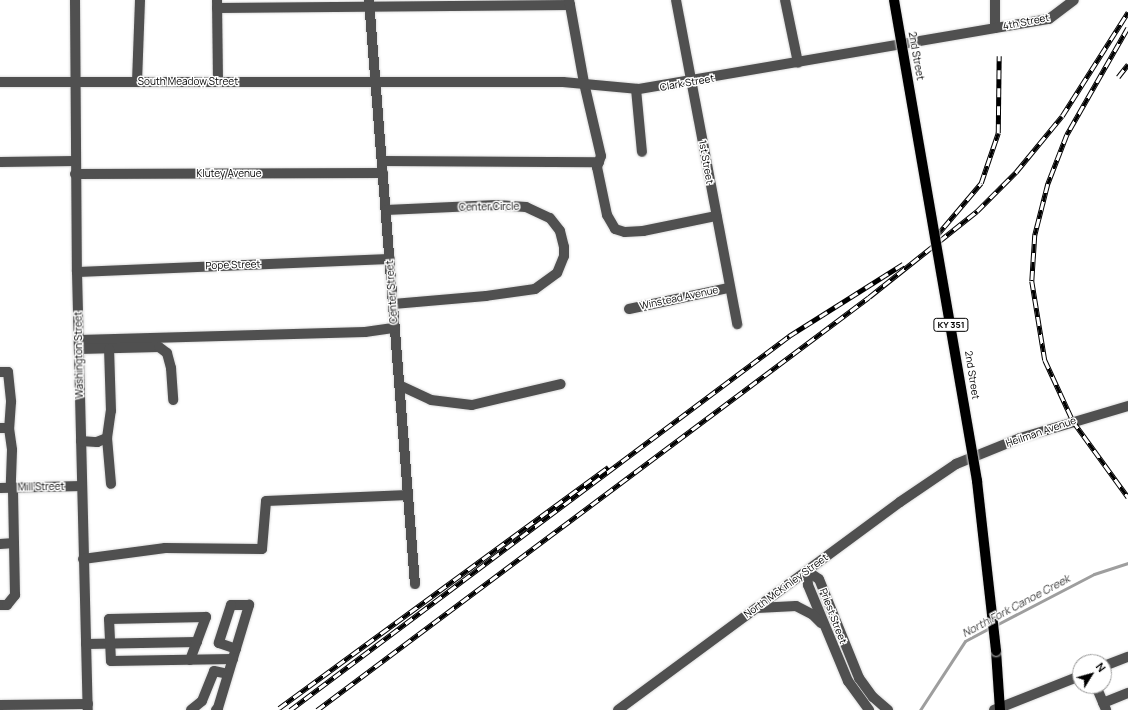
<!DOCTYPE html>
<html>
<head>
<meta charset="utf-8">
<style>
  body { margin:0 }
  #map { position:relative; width:1128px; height:710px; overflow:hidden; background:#fff; font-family:Manrope,sans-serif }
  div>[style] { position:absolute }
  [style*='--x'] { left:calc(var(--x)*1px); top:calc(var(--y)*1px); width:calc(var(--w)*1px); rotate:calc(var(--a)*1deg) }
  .stream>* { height:3px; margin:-1.5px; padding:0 1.5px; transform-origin:1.5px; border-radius:1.5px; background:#9e9e9e }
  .roads { filter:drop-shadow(0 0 1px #dbdbdb) drop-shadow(0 0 1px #dbdbdb) }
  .minor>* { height:10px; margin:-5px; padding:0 5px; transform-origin:5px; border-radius:5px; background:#505050 }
  .major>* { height:10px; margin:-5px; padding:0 5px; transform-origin:5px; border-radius:5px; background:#000 }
  .rail>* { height:4.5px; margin-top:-2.25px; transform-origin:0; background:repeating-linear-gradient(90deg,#fff 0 9px,#000 0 18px); box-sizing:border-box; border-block:1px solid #000 }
  .bridges { filter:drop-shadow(0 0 1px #dbdbdb) drop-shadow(0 0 1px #dbdbdb) }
  .major-bridge>* { height:10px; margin:-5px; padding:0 5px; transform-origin:5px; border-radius:5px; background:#000 }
  span { translate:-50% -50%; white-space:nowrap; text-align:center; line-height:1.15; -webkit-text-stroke:3px #fff; paint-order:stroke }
  .shield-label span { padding:1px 3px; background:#fff; border:1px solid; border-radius:3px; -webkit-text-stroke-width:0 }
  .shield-label { font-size:9px; color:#000; font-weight:700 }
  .street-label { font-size:10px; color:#000 }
  .water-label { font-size:11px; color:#3f3f3f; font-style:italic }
  .north { position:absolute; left:1072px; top:654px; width:40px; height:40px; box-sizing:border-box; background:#fff; border:1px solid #999; border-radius:50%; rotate:53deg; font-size:11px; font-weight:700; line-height:16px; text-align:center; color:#000 }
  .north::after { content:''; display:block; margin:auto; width:14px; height:18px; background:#000; clip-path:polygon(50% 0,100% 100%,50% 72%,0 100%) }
</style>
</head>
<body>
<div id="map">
  <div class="stream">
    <i style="--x:996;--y:625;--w:110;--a:-27.5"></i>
    <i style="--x:1094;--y:574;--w:36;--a:-18"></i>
    <i style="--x:920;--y:710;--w:82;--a:-56.9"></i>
    <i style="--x:965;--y:641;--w:30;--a:-28"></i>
  </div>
  <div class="roads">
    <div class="minor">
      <i style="--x:75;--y:0;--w:272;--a:89.6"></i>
      <i style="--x:77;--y:272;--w:438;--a:88.6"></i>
      <i style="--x:217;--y:0;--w:82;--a:89.3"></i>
      <i style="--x:369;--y:0;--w:586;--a:85.5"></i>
      <i style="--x:676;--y:0;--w:330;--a:79.3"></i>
      <i style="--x:785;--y:0;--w:64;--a:78.3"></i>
      <i style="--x:995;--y:0;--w:28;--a:90"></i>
      <i style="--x:570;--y:5;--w:79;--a:79.8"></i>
      <i style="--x:584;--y:83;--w:75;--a:76.9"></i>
      <i style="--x:601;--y:156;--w:12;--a:110"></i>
      <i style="--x:597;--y:167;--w:49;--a:78.2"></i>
      <i style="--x:607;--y:215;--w:16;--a:60"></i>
      <i style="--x:615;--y:229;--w:10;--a:17"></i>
      <i style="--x:625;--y:232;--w:18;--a:-3"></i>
      <i style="--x:643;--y:231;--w:75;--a:-11.6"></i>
      <i style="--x:217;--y:8;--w:353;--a:-0.5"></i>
      <i style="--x:570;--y:5;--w:5;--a:-101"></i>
      <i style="--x:0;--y:82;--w:563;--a:0"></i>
      <i style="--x:563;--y:82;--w:76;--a:5.3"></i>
      <i style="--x:639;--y:89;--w:416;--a:-9.7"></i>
      <i style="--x:1049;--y:19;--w:31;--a:-37"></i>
      <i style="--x:137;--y:82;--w:82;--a:-87.9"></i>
      <i style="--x:636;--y:89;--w:63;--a:84.6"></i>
      <i style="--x:382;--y:161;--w:217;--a:0.3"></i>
      <i style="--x:0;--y:162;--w:76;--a:-0.8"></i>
      <i style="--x:75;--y:174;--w:308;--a:-0.2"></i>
      <i style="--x:386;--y:210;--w:111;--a:-2.6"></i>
      <i style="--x:497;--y:205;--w:29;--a:4"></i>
      <i style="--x:526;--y:207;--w:26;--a:25"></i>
      <i style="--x:550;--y:218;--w:16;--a:52"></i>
      <i style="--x:560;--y:231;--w:16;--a:76"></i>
      <i style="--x:564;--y:247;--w:9;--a:90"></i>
      <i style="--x:564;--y:256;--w:18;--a:112"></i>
      <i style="--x:557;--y:273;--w:27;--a:144"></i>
      <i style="--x:535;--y:289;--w:49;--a:171.9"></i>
      <i style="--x:486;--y:296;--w:93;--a:175.1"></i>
      <i style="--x:77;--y:272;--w:313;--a:-2.4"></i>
      <i style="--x:629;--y:309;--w:102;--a:-11.9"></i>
      <i style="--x:79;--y:340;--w:286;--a:-1.6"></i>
      <i style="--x:365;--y:332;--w:30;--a:-8"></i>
      <i style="--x:79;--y:349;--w:80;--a:-1.4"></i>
      <i style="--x:159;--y:347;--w:10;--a:37"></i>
      <i style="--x:167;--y:353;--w:16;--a:75"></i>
      <i style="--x:171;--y:368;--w:32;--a:86"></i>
      <i style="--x:0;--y:372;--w:8;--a:0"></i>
      <i style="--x:8;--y:372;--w:30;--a:84"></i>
      <i style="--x:11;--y:402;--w:26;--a:94"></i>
      <i style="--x:399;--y:385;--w:35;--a:25"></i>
      <i style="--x:431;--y:400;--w:41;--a:7"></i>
      <i style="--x:472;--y:405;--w:91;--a:-13.3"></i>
      <i style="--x:0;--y:428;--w:9;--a:0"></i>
      <i style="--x:9;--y:428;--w:22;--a:82"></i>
      <i style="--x:12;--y:450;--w:38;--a:92"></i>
      <i style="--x:107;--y:438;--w:46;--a:85"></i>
      <i style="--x:81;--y:441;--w:16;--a:4"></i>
      <i style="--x:97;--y:442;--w:11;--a:-22"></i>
      <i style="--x:107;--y:438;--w:27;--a:-82"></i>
      <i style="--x:111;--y:411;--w:62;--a:-91.8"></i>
      <i style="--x:0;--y:488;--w:82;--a:-1.4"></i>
      <i style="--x:0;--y:544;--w:14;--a:-4"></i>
      <i style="--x:83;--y:559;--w:83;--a:-7.6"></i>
      <i style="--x:165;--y:548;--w:97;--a:0.6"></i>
      <i style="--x:262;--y:549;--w:48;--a:-85.2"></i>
      <i style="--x:266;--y:501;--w:142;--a:-2.4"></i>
      <i style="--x:807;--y:571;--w:14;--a:34"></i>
      <i style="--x:819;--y:579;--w:107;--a:68"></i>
      <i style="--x:859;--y:678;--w:24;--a:54"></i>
      <i style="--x:873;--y:697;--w:20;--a:41"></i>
      <i style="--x:807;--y:571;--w:14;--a:86"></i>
      <i style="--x:808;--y:585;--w:104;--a:67.4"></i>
      <i style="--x:848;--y:681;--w:36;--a:54"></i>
      <i style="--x:0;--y:605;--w:7;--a:0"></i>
      <i style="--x:7;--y:605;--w:13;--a:-51"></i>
      <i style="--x:15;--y:595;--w:107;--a:-91.1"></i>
      <i style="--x:757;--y:608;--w:39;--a:-3"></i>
      <i style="--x:796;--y:606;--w:18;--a:27"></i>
      <i style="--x:812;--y:614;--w:13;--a:45"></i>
      <i style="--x:86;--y:644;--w:111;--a:-1"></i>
      <i style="--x:190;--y:660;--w:46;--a:-69.6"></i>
      <i style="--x:206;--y:617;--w:97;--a:178.8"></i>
      <i style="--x:109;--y:619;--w:42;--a:87.3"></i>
      <i style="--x:111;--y:661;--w:122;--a:-0.9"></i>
      <i style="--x:1104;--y:666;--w:26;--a:-21"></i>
      <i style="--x:1096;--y:686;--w:26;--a:67"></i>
      <i style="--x:1103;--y:703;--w:27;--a:-22"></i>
      <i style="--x:0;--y:705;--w:88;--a:-0.7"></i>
      <i style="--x:191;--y:710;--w:14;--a:-39"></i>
      <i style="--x:202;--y:701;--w:32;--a:-68"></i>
      <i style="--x:214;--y:671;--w:14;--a:12"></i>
      <i style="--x:216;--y:710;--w:3;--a:-45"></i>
      <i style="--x:218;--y:708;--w:108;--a:-73.2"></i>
      <i style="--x:249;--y:605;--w:18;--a:180"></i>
      <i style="--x:231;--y:605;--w:40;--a:108"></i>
      <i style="--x:219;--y:643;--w:18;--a:19"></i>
      <i style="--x:618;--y:710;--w:350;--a:-36.4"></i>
      <i style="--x:900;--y:502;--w:68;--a:-34.2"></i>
      <i style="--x:956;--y:464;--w:69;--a:-22.1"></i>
      <i style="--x:1020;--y:438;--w:113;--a:-16.5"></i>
      <i style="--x:994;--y:710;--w:92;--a:-21.6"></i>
    </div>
    <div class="major">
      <i style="--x:996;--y:651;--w:59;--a:86.1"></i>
    </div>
  </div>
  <div class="rail">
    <i style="--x:1128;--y:28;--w:123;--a:119.7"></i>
    <i style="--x:1067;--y:135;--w:53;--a:111.2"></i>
    <i style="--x:1048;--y:184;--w:53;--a:104.3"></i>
    <i style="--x:1035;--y:235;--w:46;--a:93.7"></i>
    <i style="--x:1032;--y:281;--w:80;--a:80.7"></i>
    <i style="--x:1045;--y:360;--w:67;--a:65.3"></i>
    <i style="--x:1073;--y:421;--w:94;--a:54.1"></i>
    <i style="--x:1118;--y:77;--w:16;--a:-52"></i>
    <i style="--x:932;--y:241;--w:76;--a:-49.8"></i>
    <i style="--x:981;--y:183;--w:53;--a:-71.2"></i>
    <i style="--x:998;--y:133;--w:77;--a:-89.3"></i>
    <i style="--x:279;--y:708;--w:408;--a:-36.2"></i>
    <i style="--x:290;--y:710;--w:624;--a:-36.85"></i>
    <i style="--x:789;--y:336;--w:135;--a:-32.3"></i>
    <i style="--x:317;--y:710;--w:689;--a:-36.8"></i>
    <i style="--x:869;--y:297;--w:138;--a:-38.5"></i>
    <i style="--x:977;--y:211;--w:55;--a:-45"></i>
    <i style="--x:1016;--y:172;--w:72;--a:-50.6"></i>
    <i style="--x:1062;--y:116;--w:123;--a:-57.6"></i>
  </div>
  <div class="bridges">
    <div class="major-bridge">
      <i style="--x:894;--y:0;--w:488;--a:80.2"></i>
      <i style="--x:977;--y:481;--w:171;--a:83.6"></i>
    </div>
  </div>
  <div class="shield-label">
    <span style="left:951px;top:325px">KY 351</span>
  </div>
  <div class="street-label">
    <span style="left:1026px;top:22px;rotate:-11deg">4th Street</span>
    <span style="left:916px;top:56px;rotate:80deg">2nd Street</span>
    <span style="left:188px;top:82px">South Meadow Street</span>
    <span style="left:687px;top:83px;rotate:-10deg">Clark Street</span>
    <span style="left:706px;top:162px;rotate:80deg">1st Street</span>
    <span style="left:229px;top:174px">Klutey Avenue</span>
    <span style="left:489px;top:207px;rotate:-1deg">Center Circle</span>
    <span style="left:233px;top:265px;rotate:-2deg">Pope Street</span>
    <span style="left:392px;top:292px;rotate:-94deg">Center Street</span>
    <span style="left:679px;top:298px;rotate:-12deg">Winstead Avenue</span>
    <span style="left:79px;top:355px;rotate:-91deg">Washington Street</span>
    <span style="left:972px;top:375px;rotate:81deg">2nd Street</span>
    <span style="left:1041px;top:432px;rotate:-19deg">Heilman Avenue</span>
    <span style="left:41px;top:487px;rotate:-1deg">Mill Street</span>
    <span style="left:786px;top:586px;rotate:-36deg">North McKinley Street</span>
    <span style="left:833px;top:616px;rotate:69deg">Priest Street</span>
  </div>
  <div class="water-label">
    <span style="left:1016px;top:606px;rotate:-28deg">North Fork Canoe Creek</span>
  </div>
  <div class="north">N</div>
</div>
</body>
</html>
